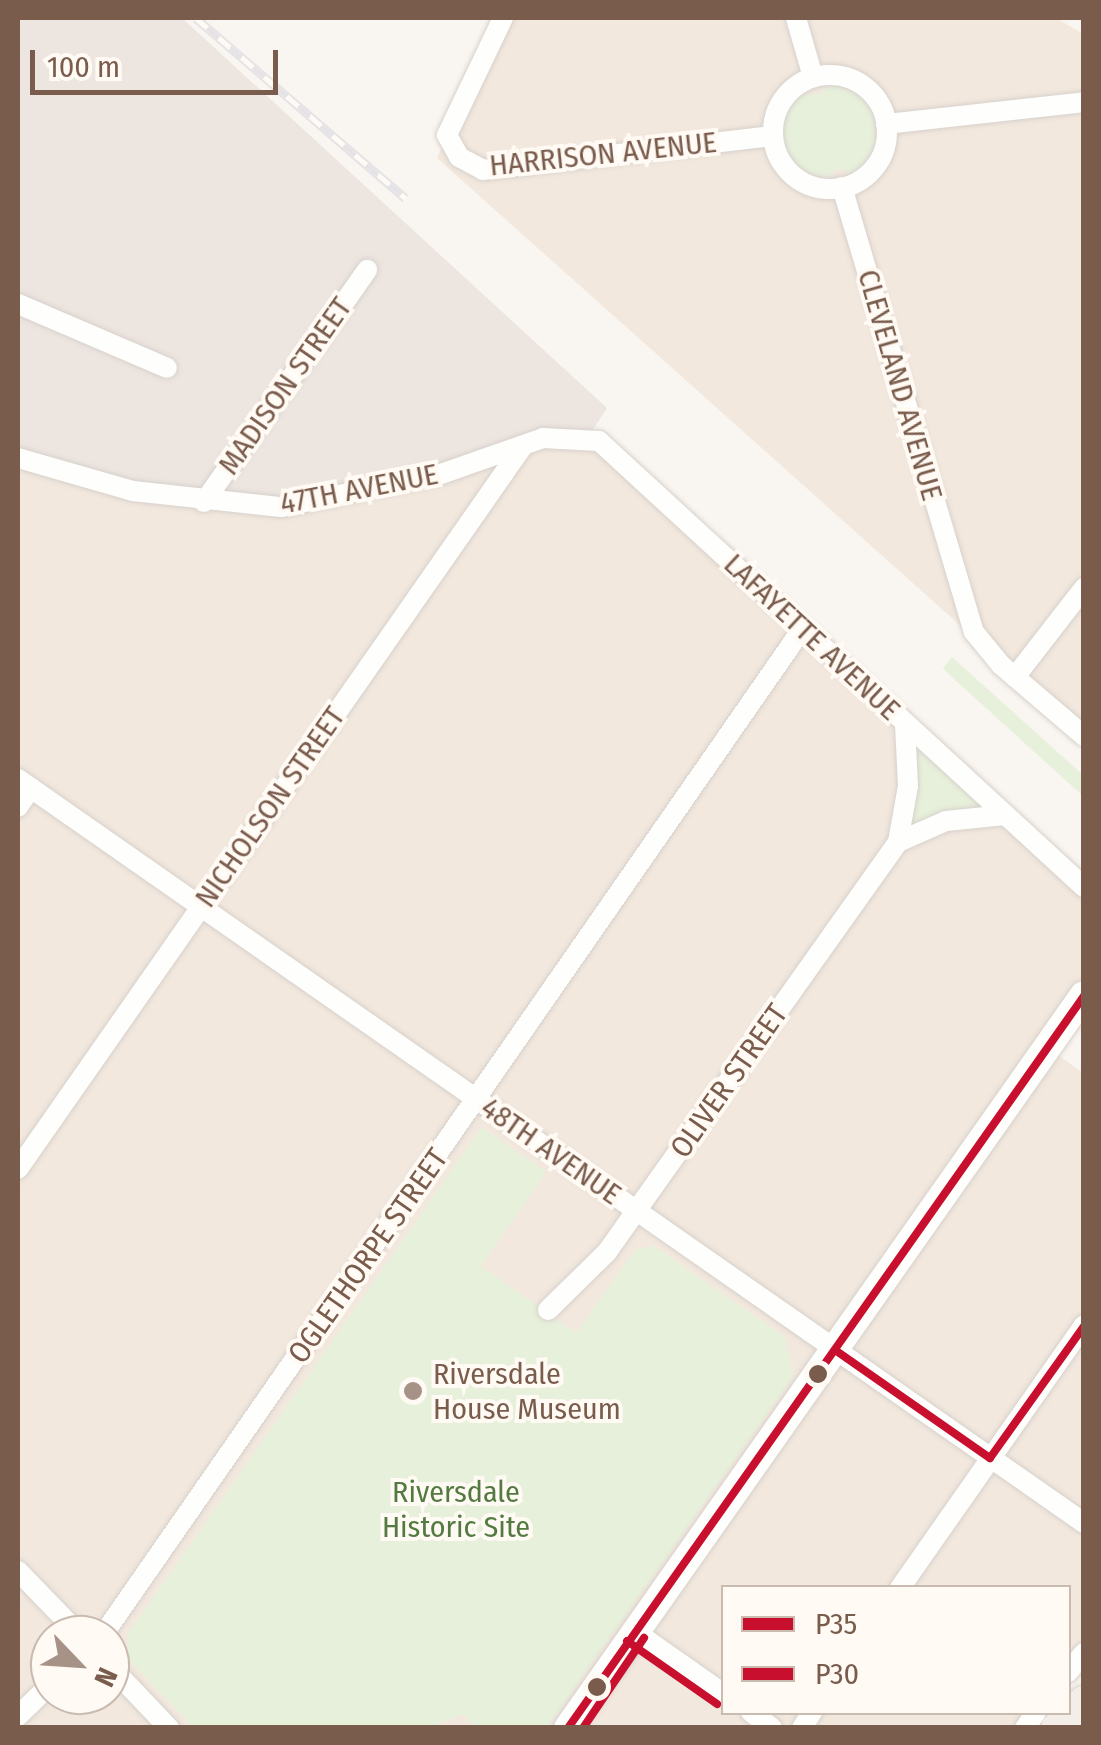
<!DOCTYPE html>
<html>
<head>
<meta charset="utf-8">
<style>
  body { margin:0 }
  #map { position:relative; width:1101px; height:1745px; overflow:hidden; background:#f9f5f0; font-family:"Fira Sans Condensed",sans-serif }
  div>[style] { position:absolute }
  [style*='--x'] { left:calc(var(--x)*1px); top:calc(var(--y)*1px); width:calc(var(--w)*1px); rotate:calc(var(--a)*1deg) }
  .residential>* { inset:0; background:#f2e8de }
  .industrial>* { inset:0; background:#ede5e0 }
  .green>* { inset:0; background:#e7f0db }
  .roads { filter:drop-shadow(0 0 2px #d7d1cb) drop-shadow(0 0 2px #d7d1cb) }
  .street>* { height:20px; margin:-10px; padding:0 10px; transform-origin:10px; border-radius:10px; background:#fefefd }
  .street>.ring { margin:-10px; padding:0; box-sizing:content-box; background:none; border:20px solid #fefefd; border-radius:50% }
  .secondary>* { height:28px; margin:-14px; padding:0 14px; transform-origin:14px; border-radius:14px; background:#fefefd }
  .primary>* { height:30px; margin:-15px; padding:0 15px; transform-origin:15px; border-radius:15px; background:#f3eee8 }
  .rail>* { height:9px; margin-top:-4.5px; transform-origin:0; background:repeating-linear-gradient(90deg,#fffaf3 0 15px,#e6e3e7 0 30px); box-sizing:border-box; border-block:2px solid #e6e3e7 }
  .bus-1>* { height:8px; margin:-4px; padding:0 4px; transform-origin:4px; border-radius:4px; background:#c8102e }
  .bus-2>* { height:8px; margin:-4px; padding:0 4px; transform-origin:4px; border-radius:4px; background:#c8102e }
  .dots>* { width:28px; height:28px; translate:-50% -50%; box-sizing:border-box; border:5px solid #fffaf3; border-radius:50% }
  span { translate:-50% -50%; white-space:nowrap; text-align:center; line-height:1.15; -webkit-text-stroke:8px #fffaf3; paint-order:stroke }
  .street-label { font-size:30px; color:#7a5c4d }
  .poi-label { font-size:30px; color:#7a5c4d }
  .left { translate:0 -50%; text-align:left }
  .park-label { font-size:30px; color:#537a41 }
  .frame { position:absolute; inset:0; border:20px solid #7a5c4d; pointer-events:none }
  .legend { position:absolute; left:721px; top:1585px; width:350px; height:130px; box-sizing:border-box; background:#fffaf3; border:2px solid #cabbb1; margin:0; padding:12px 18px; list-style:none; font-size:30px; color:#7a5c4d }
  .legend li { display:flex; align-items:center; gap:20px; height:50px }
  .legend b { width:50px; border:2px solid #cabbb1 }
  .north { position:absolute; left:30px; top:1615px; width:100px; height:100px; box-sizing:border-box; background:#fffaf3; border:2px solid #cabbb1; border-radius:50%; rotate:115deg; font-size:28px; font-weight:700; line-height:40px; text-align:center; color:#7a5c4d }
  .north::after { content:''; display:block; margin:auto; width:35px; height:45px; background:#a69286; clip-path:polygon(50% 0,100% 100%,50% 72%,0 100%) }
  .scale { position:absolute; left:30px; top:50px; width:248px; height:45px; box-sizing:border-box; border:5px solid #7a5c4d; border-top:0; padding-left:12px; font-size:30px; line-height:35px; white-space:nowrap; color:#7a5c4d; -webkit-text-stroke:8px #fffaf3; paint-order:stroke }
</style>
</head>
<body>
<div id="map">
  <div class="residential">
    <i style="clip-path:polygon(505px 18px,1056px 18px,1083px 34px,1083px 735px,437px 158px)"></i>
    <i style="clip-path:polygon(evenodd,587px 437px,1083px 887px,1083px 994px,1047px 1047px,1083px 1073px,1083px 1653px,1069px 1672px,1068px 1588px,724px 1588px,724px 1712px,1037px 1713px,1025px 1728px,18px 1728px,18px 457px,587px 437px,50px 1635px,110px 1635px,110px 1695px,50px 1695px,50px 1635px)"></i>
  </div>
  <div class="industrial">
    <i style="clip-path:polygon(18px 18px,182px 18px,607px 408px,588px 437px,442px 474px,234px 507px,18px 457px)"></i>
  </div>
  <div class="green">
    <i style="clip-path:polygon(831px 83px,864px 98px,874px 112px,876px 147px,857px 173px,838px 169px,821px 183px,791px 169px,781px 154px,779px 119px,797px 93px,819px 95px)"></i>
    <i style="clip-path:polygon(952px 657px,1083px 775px,1083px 796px,955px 680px,943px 668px)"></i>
    <i style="clip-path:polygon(905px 724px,1005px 815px,917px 830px,903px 824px)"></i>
    <i style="clip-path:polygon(482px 1127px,546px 1172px,481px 1266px,576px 1333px,636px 1249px,654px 1246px,785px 1337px,793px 1377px,547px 1727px,473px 1727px,465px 1714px,429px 1727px,193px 1727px,129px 1660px,127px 1635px)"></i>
  </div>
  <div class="roads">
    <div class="street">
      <i style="--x:503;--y:18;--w:130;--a:115.6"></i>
      <i style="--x:447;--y:135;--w:25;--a:61"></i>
      <i style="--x:459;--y:157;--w:27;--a:28"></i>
      <i style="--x:483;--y:170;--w:292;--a:-6.7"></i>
      <i style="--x:796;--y:18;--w:61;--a:73.9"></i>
      <i class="ring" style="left:773px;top:75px;width:94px;height:94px"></i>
      <i style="--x:886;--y:124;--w:199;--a:-6.3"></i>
      <i style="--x:842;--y:187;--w:464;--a:73.5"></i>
      <i style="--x:974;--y:632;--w:43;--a:50.7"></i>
      <i style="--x:1001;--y:665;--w:109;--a:40.5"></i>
      <i style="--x:18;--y:304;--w:162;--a:23.2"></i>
      <i style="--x:18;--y:458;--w:120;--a:16"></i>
      <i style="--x:133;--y:491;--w:149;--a:6.2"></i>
      <i style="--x:281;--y:507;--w:163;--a:-11.7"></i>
      <i style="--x:441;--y:474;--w:108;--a:-19.4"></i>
      <i style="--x:543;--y:438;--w:56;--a:3.1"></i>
      <i style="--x:599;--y:441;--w:659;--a:42.6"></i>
      <i style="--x:204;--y:502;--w:284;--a:-54.9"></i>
      <i style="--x:1015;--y:677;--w:113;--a:-52.2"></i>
      <i style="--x:18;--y:779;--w:1300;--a:34.91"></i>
      <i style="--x:18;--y:807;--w:23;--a:-56"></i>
      <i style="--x:898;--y:842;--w:57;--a:-79.9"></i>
      <i style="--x:908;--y:786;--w:62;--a:-92.8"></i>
      <i style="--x:18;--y:1169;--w:882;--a:-55.07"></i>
      <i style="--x:548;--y:1310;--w:83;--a:-44.5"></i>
      <i style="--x:607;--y:1252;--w:503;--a:-54.63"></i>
      <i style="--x:898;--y:842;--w:52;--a:-23.6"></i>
      <i style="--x:946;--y:821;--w:59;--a:-5.8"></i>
      <i style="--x:18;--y:1571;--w:89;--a:45.9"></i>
      <i style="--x:900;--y:1588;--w:321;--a:-55"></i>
      <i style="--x:634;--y:1631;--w:110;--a:35"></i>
      <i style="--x:103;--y:1635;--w:1226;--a:-55.2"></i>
      <i style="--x:110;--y:1666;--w:86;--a:46.4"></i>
      <i style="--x:1068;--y:1672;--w:25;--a:-50"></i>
      <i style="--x:751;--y:1712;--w:26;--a:37"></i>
      <i style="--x:18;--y:1716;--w:45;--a:-44.1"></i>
      <i style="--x:802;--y:1728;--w:19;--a:-58"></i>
      <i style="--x:1025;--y:1728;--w:19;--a:-55"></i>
    </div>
    <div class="secondary">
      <i style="--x:568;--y:1728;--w:896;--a:-54.86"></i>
    </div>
    <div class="primary">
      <i style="--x:1056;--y:1728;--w:39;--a:-44"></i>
    </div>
  </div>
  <div class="rail">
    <i style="--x:196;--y:18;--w:276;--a:40.7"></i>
  </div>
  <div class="bus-1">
    <i style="--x:835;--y:1350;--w:189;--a:34.9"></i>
    <i style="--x:990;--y:1458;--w:162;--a:-54.5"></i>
    <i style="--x:568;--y:1728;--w:896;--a:-54.82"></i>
  </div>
  <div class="bus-2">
    <i style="--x:627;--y:1641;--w:110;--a:35"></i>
    <i style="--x:583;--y:1728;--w:109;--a:-55.9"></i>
  </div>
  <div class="dots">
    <i style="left:818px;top:1374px;background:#7a5c4d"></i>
    <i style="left:413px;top:1391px;background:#a69286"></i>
    <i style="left:597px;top:1687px;background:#7a5c4d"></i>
  </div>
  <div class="street-label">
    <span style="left:603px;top:154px;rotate:-6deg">HARRISON AVENUE</span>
    <span style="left:900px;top:385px;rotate:74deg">CLEVELAND AVENUE</span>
    <span style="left:285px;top:386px;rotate:-55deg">MADISON STREET</span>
    <span style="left:359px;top:489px;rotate:-11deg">47TH AVENUE</span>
    <span style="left:812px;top:637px;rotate:43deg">LAFAYETTE AVENUE</span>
    <span style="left:270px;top:807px;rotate:-55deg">NICHOLSON STREET</span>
    <span style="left:729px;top:1081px;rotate:-55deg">OLIVER STREET</span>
    <span style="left:551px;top:1151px;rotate:35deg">48TH AVENUE</span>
    <span style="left:368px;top:1256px;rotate:-55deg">OGLETHORPE STREET</span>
  </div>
  <div class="poi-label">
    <span class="left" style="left:433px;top:1391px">Riversdale<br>House Museum</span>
  </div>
  <div class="park-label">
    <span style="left:456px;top:1509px">Riversdale<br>Historic Site</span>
  </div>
  <div class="frame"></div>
  <ul class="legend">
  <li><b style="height:12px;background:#c8102e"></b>P35</li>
  <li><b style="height:12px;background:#c8102e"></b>P30</li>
  </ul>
  <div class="north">N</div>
  <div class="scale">100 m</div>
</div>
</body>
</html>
